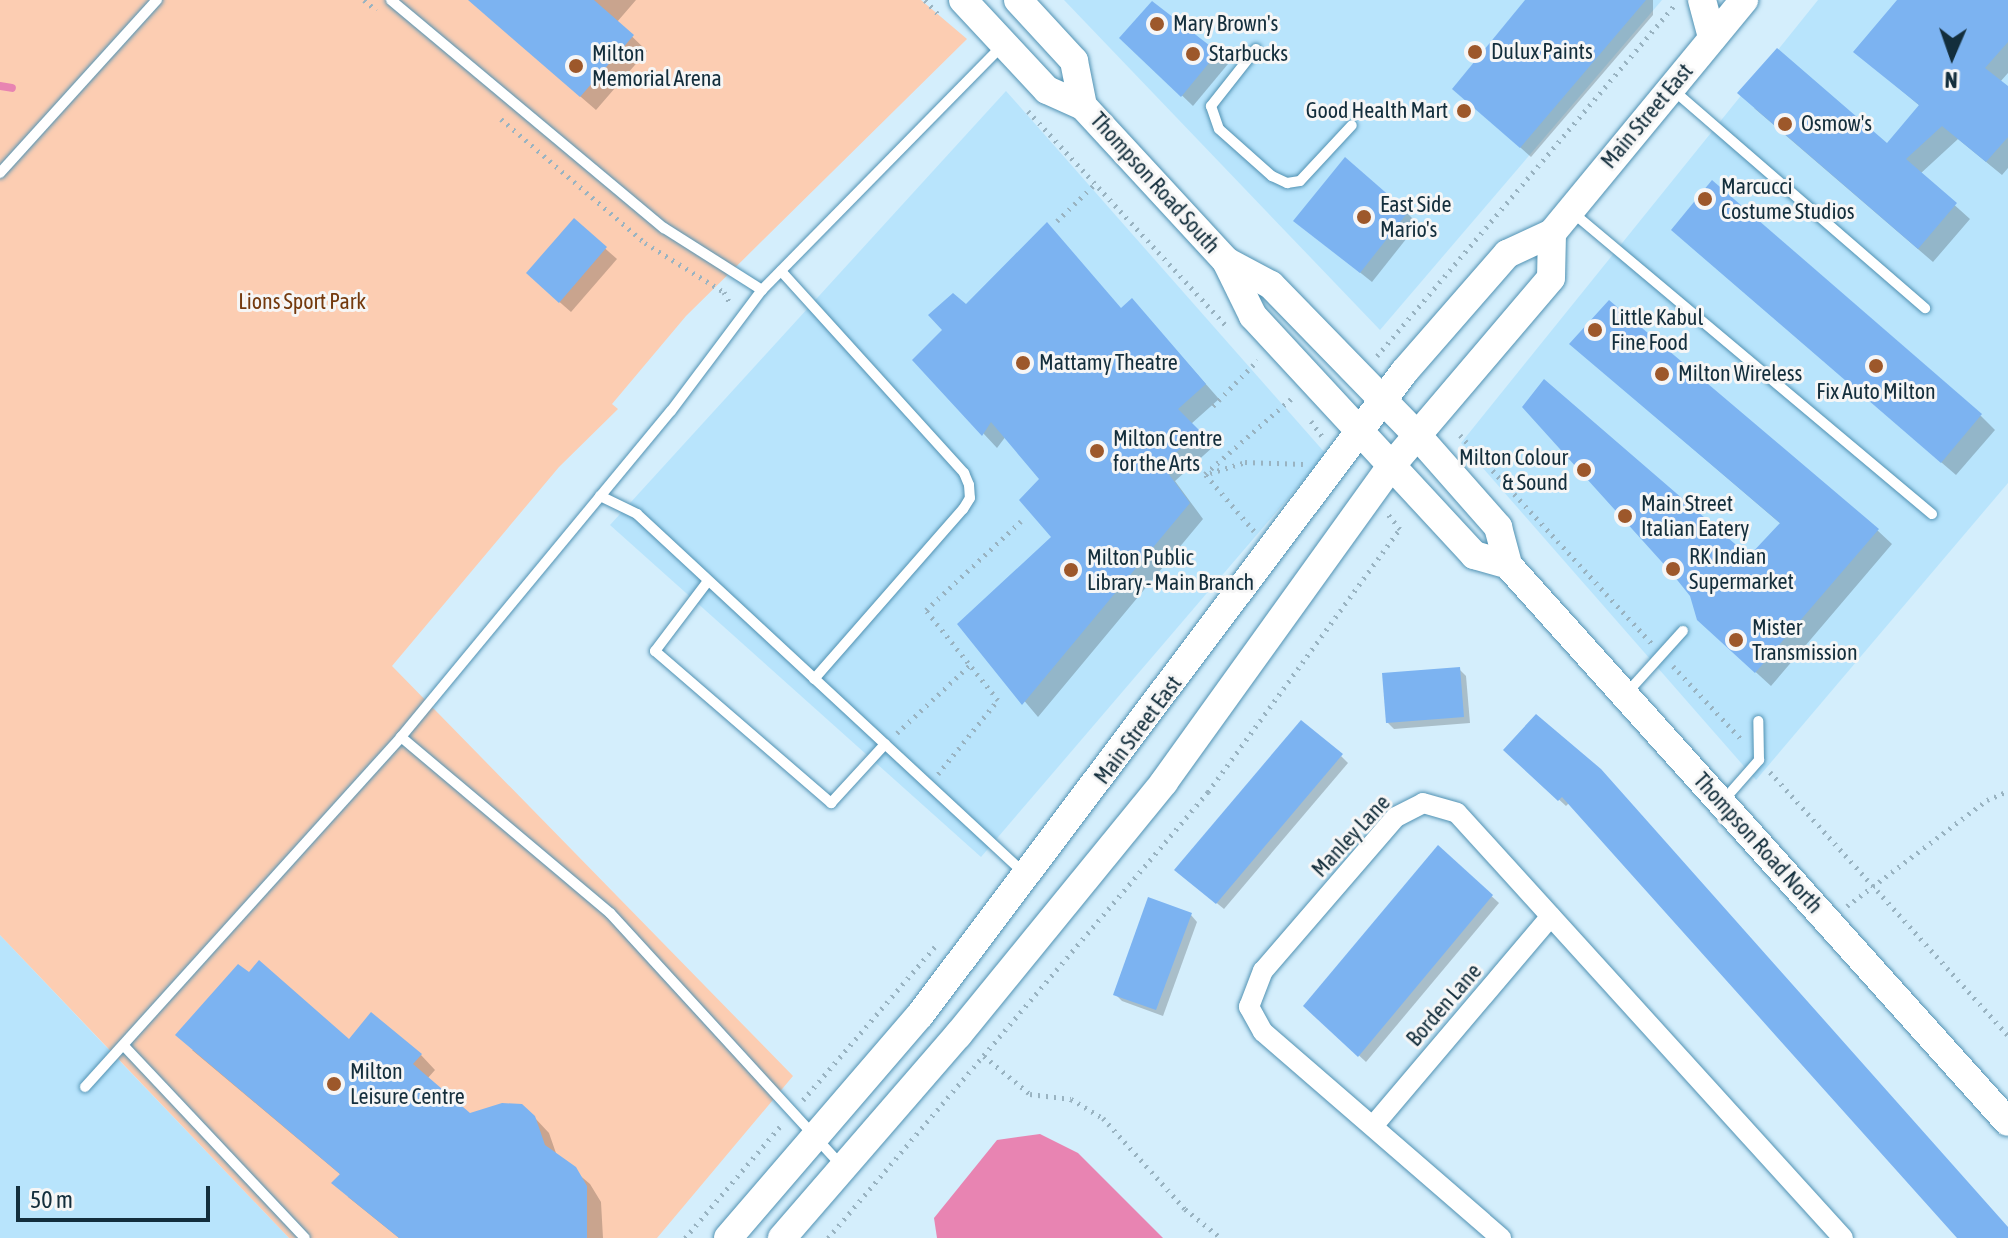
<!DOCTYPE html>
<html>
<head>
<meta charset="utf-8">
<style>
  body { margin:0 }
  #map { position:relative; width:2008px; height:1238px; overflow:hidden; background:#d4eefc; font-family:"Asap Condensed",sans-serif }
  div>[style] { position:absolute }
  [style*='--x'] { left:calc(var(--x)*1px); top:calc(var(--y)*1px); width:calc(var(--w)*1px); rotate:calc(var(--a)*1deg) }
  .built>* { inset:0; background:#b8e4fc }
  .green>* { inset:0; background:#fccdb2 }
  .water>* { inset:0; background:#e884b2 }
  .shadow>* { inset:0; background:#0003 }
  .stream>* { height:8px; margin:-4px; padding:0 4px; transform-origin:4px; border-radius:4px; background:#e884b2 }
  .building>* { inset:0; background:#7cb3f1 }
  .path>* { height:5px; margin-top:-2.5px; transform-origin:0; background:repeating-linear-gradient(90deg,#99b3c1 0 2px,transparent 0 8px) }
  .roads { filter:drop-shadow(0 0 2px #5192b3) drop-shadow(0 0 2px #5192b3) }
  .service>* { height:10px; margin:-5px; padding:0 5px; transform-origin:5px; border-radius:5px; background:#fff }
  .minor>* { height:20px; margin:-10px; padding:0 10px; transform-origin:10px; border-radius:10px; background:#fff }
  .secondary>* { height:28px; margin:-14px; padding:0 14px; transform-origin:14px; border-radius:14px; background:#fff }
  .dots>* { width:22px; height:22px; translate:-50% -50%; box-sizing:border-box; border:4px solid #f6f6f6; border-radius:50% }
  span { translate:-50% -50%; white-space:nowrap; text-align:center; line-height:1.15; -webkit-text-stroke:6px #f6f6f6; paint-order:stroke }
  .poi-label { font-size:22px; color:#132e3c }
  .left { translate:0 -50%; text-align:left }
  .right { translate:-100% -50%; text-align:right }
  .street-label { font-size:22px; color:#132e3c }
  .park-label { font-size:22px; color:#743a0e }
  .north { position:absolute; left:1912px; top:16px; width:80px; height:80px; -webkit-text-stroke:6px #f6f6f6; paint-order:stroke; rotate:182deg; font-size:22px; font-weight:700; line-height:32px; text-align:center; color:#132e3c }
  .north::after { content:''; display:block; margin:auto; width:28px; height:36px; background:#132e3c; clip-path:polygon(50% 0,100% 100%,50% 72%,0 100%) }
  .scale { position:absolute; left:16px; top:1186px; width:194px; height:36px; box-sizing:border-box; border:4px solid #132e3c; border-top:0; padding-left:10px; font-size:24px; line-height:28px; white-space:nowrap; color:#132e3c; -webkit-text-stroke:6px #f6f6f6; paint-order:stroke }
</style>
</head>
<body>
<div id="map">
  <div class="built">
    <i style="clip-path:polygon(1064px 0,1662px 0,1380px 330px)"></i>
    <i style="clip-path:polygon(1818px 0,2008px 0,2008px 483px,1756px 780px,1461px 443px)"></i>
    <i style="clip-path:polygon(1006px 91px,1326px 454px,981px 857px,610px 525px)"></i>
    <i style="clip-path:polygon(0 935px,92px 1032px,289px 1238px,0 1238px)"></i>
  </div>
  <div class="green">
    <i style="clip-path:polygon(0 0,921px 0,967px 39px,686px 316px,612px 404px,618px 409px,559px 467px,392px 666px,793px 1076px,657px 1238px,289px 1238px,0 935px)"></i>
  </div>
  <div class="water">
    <i style="clip-path:polygon(1040px 1134px,1078px 1153px,1163px 1238px,937px 1238px,934px 1218px,997px 1140px)"></i>
  </div>
  <div class="shadow">
    <i style="clip-path:polygon(469px 0,636px 0,617px 22px,647px 51px,596px 110px)"></i>
    <i style="clip-path:polygon(1527px 0,1653px 0,1653px 15px,1531px 157px,1466px 99px)"></i>
    <i style="clip-path:polygon(1924px 0,2008px 0,2008px 73px,2000px 82px,2008px 89px,2008px 168px,2002px 175px,1958px 139px,1920px 174px,1970px 219px,1933px 262px,1754px 108px,1887px 145px,1920px 106px,1856px 52px)"></i>
    <i style="clip-path:polygon(1152px 3px,1228px 64px,1193px 106px,1122px 38px)"></i>
    <i style="clip-path:polygon(1407px 213px,1418px 224px,1372px 282px,1296px 221px)"></i>
    <i style="clip-path:polygon(574px 221px,617px 259px,571px 312px,539px 284px)"></i>
    <i style="clip-path:polygon(1688px 244px,1981px 416px,1995px 430px,1956px 475px)"></i>
    <i style="clip-path:polygon(966px 307px,1122px 309px,1146px 316px,1219px 399px,1191px 424px,1213px 447px,1175px 481px,1203px 519px,1038px 717px,959px 624px,1054px 537px,1042px 480px,1006px 436px,997px 448px,915px 360px)"></i>
    <i style="clip-path:polygon(1571px 344px,1877px 530px,1892px 544px,1771px 686px,1714px 634px,1749px 559px,1782px 525px)"></i>
    <i style="clip-path:polygon(1459px 669px,1466px 676px,1470px 723px,1394px 729px,1387px 722px)"></i>
    <i style="clip-path:polygon(1536px 717px,2008px 1229px,2008px 1238px,1959px 1238px,1570px 802px,1566px 806px,1505px 750px)"></i>
    <i style="clip-path:polygon(1341px 756px,1348px 763px,1224px 909px,1184px 876px)"></i>
    <i style="clip-path:polygon(1438px 847px,1499px 903px,1366px 1062px,1306px 1006px)"></i>
    <i style="clip-path:polygon(1191px 915px,1197px 922px,1163px 1016px,1122px 1001px,1115px 994px)"></i>
    <i style="clip-path:polygon(349px 1042px,421px 1055px,435px 1070px,427px 1079px,470px 1115px,534px 1117px,549px 1133px,557px 1156px,590px 1184px,601px 1202px,603px 1238px,399px 1238px,348px 1197px,341px 1175px,192px 1050px)"></i>
  </div>
  <div class="stream">
    <i style="--x:0;--y:86;--w:12;--a:9"></i>
  </div>
  <div class="building">
    <i style="clip-path:polygon(468px 0,594px 0,634px 35px,580px 97px)"></i>
    <i style="clip-path:polygon(1525px 0,1646px 0,1520px 148px,1452px 89px)"></i>
    <i style="clip-path:polygon(1897px 0,2008px 0,2008px 42px,1985px 68px,2008px 86px,2008px 137px,1986px 162px,1942px 126px,1906px 159px,1957px 203px,1918px 249px,1737px 93px,1777px 48px,1887px 143px,1919px 105px,1853px 52px)"></i>
    <i style="clip-path:polygon(1152px 1px,1218px 52px,1181px 97px,1119px 38px)"></i>
    <i style="clip-path:polygon(1345px 157px,1408px 212px,1360px 273px,1293px 221px)"></i>
    <i style="clip-path:polygon(1712px 180px,1982px 414px,1941px 463px,1671px 230px)"></i>
    <i style="clip-path:polygon(574px 218px,607px 247px,559px 303px,526px 273px)"></i>
    <i style="clip-path:polygon(1047px 222px,1121px 308px,1132px 298px,1206px 384px,1178px 409px,1200px 431px,1162px 465px,1190px 503px,1022px 705px,957px 624px,1051px 537px,1019px 500px,1039px 479px,991px 422px,982px 436px,912px 360px,942px 330px,928px 315px,953px 293px,966px 304px)"></i>
    <i style="clip-path:polygon(1609px 300px,1879px 529px,1755px 673px,1697px 620px,1690px 596px,1670px 571px,1522px 407px,1544px 379px,1749px 556px,1780px 523px,1569px 344px)"></i>
    <i style="clip-path:polygon(1460px 667px,1464px 717px,1386px 723px,1382px 673px)"></i>
    <i style="clip-path:polygon(1536px 714px,1601px 769px,2008px 1227px,2008px 1238px,1957px 1238px,1562px 797px,1558px 801px,1503px 750px)"></i>
    <i style="clip-path:polygon(1301px 720px,1343px 754px,1216px 904px,1174px 870px)"></i>
    <i style="clip-path:polygon(1438px 845px,1493px 895px,1358px 1057px,1303px 1006px)"></i>
    <i style="clip-path:polygon(1148px 897px,1192px 913px,1156px 1010px,1113px 995px)"></i>
    <i style="clip-path:polygon(259px 960px,349px 1039px,371px 1012px,422px 1054px,413px 1064px,470px 1113px,502px 1103px,522px 1104px,535px 1116px,545px 1145px,576px 1167px,587px 1186px,587px 1238px,399px 1238px,331px 1183px,340px 1174px,175px 1035px,238px 964px,249px 972px)"></i>
  </div>
  <div class="path">
    <i style="--x:364;--y:0;--w:16;--a:40"></i>
    <i style="--x:925;--y:0;--w:22;--a:47"></i>
    <i style="--x:1028;--y:111;--w:294;--a:47.3"></i>
    <i style="--x:501;--y:119;--w:190;--a:40.7"></i>
    <i style="--x:645;--y:243;--w:93;--a:31.8"></i>
    <i style="--x:724;--y:292;--w:15;--a:62"></i>
    <i style="--x:1057;--y:221;--w:53;--a:-44.2"></i>
    <i style="--x:1377;--y:356;--w:462;--a:-49.7"></i>
    <i style="--x:1213;--y:406;--w:64;--a:-45.6"></i>
    <i style="--x:1311;--y:421;--w:22;--a:54"></i>
    <i style="--x:1460;--y:435;--w:284;--a:47.4"></i>
    <i style="--x:1210;--y:473;--w:37;--a:-17"></i>
    <i style="--x:1245;--y:462;--w:58;--a:2"></i>
    <i style="--x:1254;--y:531;--w:75;--a:-130.7"></i>
    <i style="--x:1205;--y:474;--w:116;--a:-41.1"></i>
    <i style="--x:1673;--y:666;--w:101;--a:47"></i>
    <i style="--x:897;--y:733;--w:103;--a:-43"></i>
    <i style="--x:1770;--y:772;--w:355;--a:47.9"></i>
    <i style="--x:938;--y:774;--w:95;--a:-51"></i>
    <i style="--x:998;--y:700;--w:115;--a:-128.7"></i>
    <i style="--x:926;--y:610;--w:130;--a:-43.1"></i>
    <i style="--x:1847;--y:906;--w:176;--a:-37.1"></i>
    <i style="--x:1987;--y:800;--w:23;--a:-23"></i>
    <i style="--x:984;--y:1056;--w:60;--a:39.6"></i>
    <i style="--x:1030;--y:1094;--w:41;--a:7"></i>
    <i style="--x:1071;--y:1099;--w:37;--a:31"></i>
    <i style="--x:1103;--y:1118;--w:122;--a:48"></i>
    <i style="--x:1185;--y:1209;--w:46;--a:38.9"></i>
    <i style="--x:803;--y:1100;--w:206;--a:-49.3"></i>
    <i style="--x:685;--y:1238;--w:151;--a:-49.6"></i>
    <i style="--x:828;--y:1238;--w:586;--a:-49.57"></i>
    <i style="--x:1208;--y:792;--w:326;--a:-53.9"></i>
    <i style="--x:1400;--y:529;--w:21;--a:-129"></i>
  </div>
  <div class="roads">
    <div class="service">
      <i style="--x:391;--y:0;--w:356;--a:39.9"></i>
      <i style="--x:664;--y:228;--w:116;--a:32.3"></i>
      <i style="--x:1256;--y:49;--w:73;--a:128.3"></i>
      <i style="--x:1211;--y:106;--w:24;--a:71"></i>
      <i style="--x:1219;--y:129;--w:71;--a:41.6"></i>
      <i style="--x:1272;--y:176;--w:17;--a:25"></i>
      <i style="--x:1287;--y:183;--w:13;--a:-9"></i>
      <i style="--x:1300;--y:181;--w:76;--a:-47.1"></i>
      <i style="--x:1672;--y:89;--w:335;--a:40.9"></i>
      <i style="--x:0;--y:173;--w:234;--a:-47.8"></i>
      <i style="--x:1572;--y:212;--w:470;--a:40"></i>
      <i style="--x:781;--y:271;--w:273;--a:47.8"></i>
      <i style="--x:964;--y:473;--w:13;--a:67"></i>
      <i style="--x:969;--y:485;--w:13;--a:86"></i>
      <i style="--x:970;--y:498;--w:13;--a:122"></i>
      <i style="--x:963;--y:509;--w:226;--a:131.2"></i>
      <i style="--x:600;--y:496;--w:41;--a:25.9"></i>
      <i style="--x:637;--y:514;--w:528;--a:42.85"></i>
      <i style="--x:708;--y:581;--w:88;--a:127.1"></i>
      <i style="--x:655;--y:651;--w:233;--a:40.8"></i>
      <i style="--x:831;--y:803;--w:80;--a:-47.5"></i>
      <i style="--x:1626;--y:694;--w:85;--a:-47.9"></i>
      <i style="--x:401;--y:737;--w:273;--a:40.1"></i>
      <i style="--x:610;--y:913;--w:343;--a:47.5"></i>
      <i style="--x:1723;--y:801;--w:55;--a:-48.7"></i>
      <i style="--x:1759;--y:760;--w:39;--a:-91"></i>
      <i style="--x:125;--y:1047;--w:262;--a:46.7"></i>
      <i style="--x:85;--y:1087;--w:472;--a:-47.9"></i>
      <i style="--x:401;--y:737;--w:423;--a:-50.4"></i>
      <i style="--x:671;--y:411;--w:151;--a:-53.1"></i>
      <i style="--x:762;--y:290;--w:342;--a:-45.5"></i>
    </div>
    <div class="minor">
      <i style="--x:1373;--y:1126;--w:275;--a:-49.7"></i>
      <i style="--x:1501;--y:1238;--w:315;--a:-139.1"></i>
      <i style="--x:1263;--y:1032;--w:29;--a:-119"></i>
      <i style="--x:1249;--y:1007;--w:39;--a:-69"></i>
      <i style="--x:1263;--y:971;--w:203;--a:-49.2"></i>
      <i style="--x:1396;--y:817;--w:30;--a:-27"></i>
      <i style="--x:1423;--y:803;--w:35;--a:16"></i>
      <i style="--x:1457;--y:813;--w:574;--a:47.75"></i>
    </div>
    <div class="secondary">
      <i style="--x:963;--y:0;--w:123;--a:47"></i>
      <i style="--x:1047;--y:90;--w:39;--a:24"></i>
      <i style="--x:1083;--y:106;--w:211;--a:47.3"></i>
      <i style="--x:1226;--y:261;--w:61;--a:63.9"></i>
      <i style="--x:1253;--y:316;--w:326;--a:47.2"></i>
      <i style="--x:1474;--y:555;--w:35;--a:16"></i>
      <i style="--x:1018;--y:0;--w:83;--a:47.4"></i>
      <i style="--x:1074;--y:61;--w:46;--a:78.7"></i>
      <i style="--x:1702;--y:0;--w:39;--a:75"></i>
      <i style="--x:1226;--y:261;--w:51;--a:28.1"></i>
      <i style="--x:1271;--y:285;--w:209;--a:45.8"></i>
      <i style="--x:1417;--y:435;--w:123;--a:48.6"></i>
      <i style="--x:1498;--y:527;--w:39;--a:75"></i>
      <i style="--x:1508;--y:565;--w:748;--a:48.09"></i>
      <i style="--x:728;--y:1238;--w:294;--a:-49.3"></i>
      <i style="--x:920;--y:1015;--w:805;--a:-53.03"></i>
      <i style="--x:1404;--y:372;--w:157;--a:-48.9"></i>
      <i style="--x:1507;--y:254;--w:50;--a:-25"></i>
      <i style="--x:1552;--y:233;--w:302;--a:-50.5"></i>
      <i style="--x:782;--y:1238;--w:269;--a:-49.1"></i>
      <i style="--x:958;--y:1035;--w:326;--a:-50.8"></i>
      <i style="--x:1164;--y:782;--w:390;--a:-54.3"></i>
      <i style="--x:1392;--y:465;--w:245;--a:-49.6"></i>
      <i style="--x:1551;--y:278;--w:45;--a:-88.7"></i>
    </div>
  </div>
  <div class="dots">
    <i style="left:1157px;top:24px;background:#9d582b"></i>
    <i style="left:1475px;top:52px;background:#9d582b"></i>
    <i style="left:1193px;top:54px;background:#9d582b"></i>
    <i style="left:576px;top:66px;background:#9d582b"></i>
    <i style="left:1464px;top:111px;background:#9d582b"></i>
    <i style="left:1785px;top:124px;background:#9d582b"></i>
    <i style="left:1705px;top:199px;background:#9d582b"></i>
    <i style="left:1364px;top:217px;background:#9d582b"></i>
    <i style="left:1595px;top:330px;background:#9d582b"></i>
    <i style="left:1023px;top:363px;background:#9d582b"></i>
    <i style="left:1876px;top:366px;background:#9d582b"></i>
    <i style="left:1662px;top:374px;background:#9d582b"></i>
    <i style="left:1097px;top:451px;background:#9d582b"></i>
    <i style="left:1584px;top:470px;background:#9d582b"></i>
    <i style="left:1625px;top:516px;background:#9d582b"></i>
    <i style="left:1673px;top:569px;background:#9d582b"></i>
    <i style="left:1071px;top:570px;background:#9d582b"></i>
    <i style="left:1736px;top:640px;background:#9d582b"></i>
    <i style="left:334px;top:1084px;background:#9d582b"></i>
  </div>
  <div class="poi-label">
    <span class="left" style="left:1173px;top:24px">Mary Brown's</span>
    <span class="left" style="left:1491px;top:52px">Dulux Paints</span>
    <span class="left" style="left:592px;top:66px">Milton<br>Memorial Arena</span>
    <span class="left" style="left:1209px;top:54px">Starbucks</span>
    <span class="right" style="left:1448px;top:111px">Good Health Mart</span>
    <span class="left" style="left:1801px;top:124px">Osmow's</span>
    <span class="left" style="left:1721px;top:199px">Marcucci<br>Costume Studios</span>
    <span class="left" style="left:1380px;top:217px">East Side<br>Mario's</span>
    <span class="left" style="left:1611px;top:330px">Little Kabul<br>Fine Food</span>
    <span class="left" style="left:1039px;top:363px">Mattamy Theatre</span>
    <span class="left" style="left:1678px;top:374px">Milton Wireless</span>
    <span style="left:1876px;top:392px">Fix Auto Milton</span>
    <span class="left" style="left:1113px;top:451px">Milton Centre<br>for the Arts</span>
    <span class="right" style="left:1568px;top:470px">Milton Colour<br>&amp; Sound</span>
    <span class="left" style="left:1641px;top:516px">Main Street<br>Italian Eatery</span>
    <span class="left" style="left:1689px;top:569px">RK Indian<br>Supermarket</span>
    <span class="left" style="left:1087px;top:570px">Milton Public<br>Library - Main Branch</span>
    <span class="left" style="left:1752px;top:640px">Mister<br>Transmission</span>
    <span class="left" style="left:350px;top:1084px">Milton<br>Leisure Centre</span>
  </div>
  <div class="street-label">
    <span style="left:1647px;top:116px;rotate:-50deg">Main Street East</span>
    <span style="left:1155px;top:183px;rotate:48deg">Thompson Road South</span>
    <span style="left:1138px;top:730px;rotate:-53deg">Main Street East</span>
    <span style="left:1351px;top:836px;rotate:-47deg">Manley Lane</span>
    <span style="left:1758px;top:843px;rotate:48deg">Thompson Road North</span>
    <span style="left:1444px;top:1005px;rotate:-49deg">Borden Lane</span>
  </div>
  <div class="park-label">
    <span style="left:302px;top:302px">Lions Sport Park</span>
  </div>
  <div class="north">N</div>
  <div class="scale">50 m</div>
</div>
</body>
</html>
